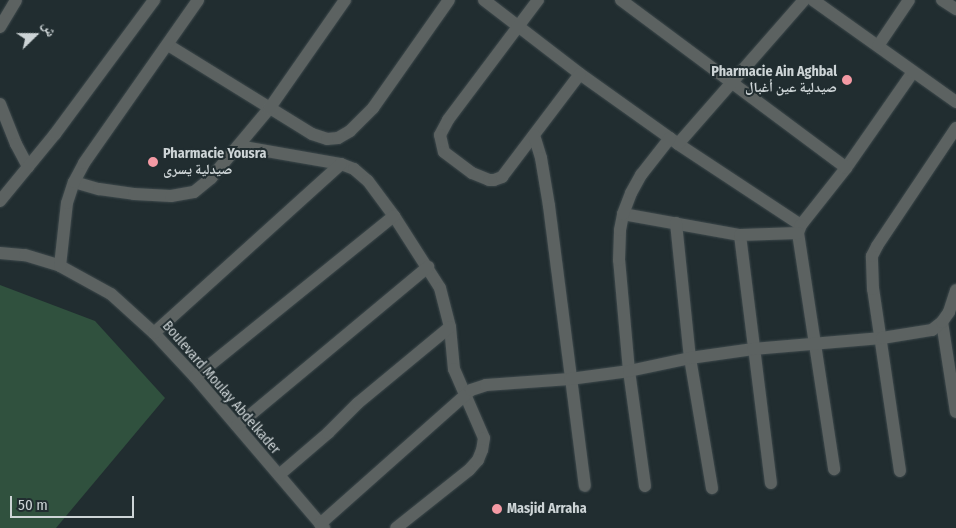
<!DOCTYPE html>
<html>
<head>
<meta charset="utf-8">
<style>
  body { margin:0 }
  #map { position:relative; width:956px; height:528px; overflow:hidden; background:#212d30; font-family:"Fira Sans Condensed","Noto Naskh Arabic",sans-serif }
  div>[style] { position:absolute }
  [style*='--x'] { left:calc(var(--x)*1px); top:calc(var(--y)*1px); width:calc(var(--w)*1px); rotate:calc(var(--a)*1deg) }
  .green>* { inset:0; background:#30513e }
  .roads { filter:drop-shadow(0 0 1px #3d484b) drop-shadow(0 0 1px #3d484b) }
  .minor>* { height:12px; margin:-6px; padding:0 6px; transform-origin:6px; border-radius:6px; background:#5c6261 }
  .dots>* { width:14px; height:14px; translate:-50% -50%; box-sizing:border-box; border:2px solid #212d30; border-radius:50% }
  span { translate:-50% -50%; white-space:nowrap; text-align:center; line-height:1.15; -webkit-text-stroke:4px #212d30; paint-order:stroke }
  .poi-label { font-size:14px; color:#cdd4d6; font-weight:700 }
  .right { translate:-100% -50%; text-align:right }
  .left { translate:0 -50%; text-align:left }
  .street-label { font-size:14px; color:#cdd4d6 }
  .north { position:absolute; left:10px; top:10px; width:50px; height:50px; -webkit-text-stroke:4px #212d30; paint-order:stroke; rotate:68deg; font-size:14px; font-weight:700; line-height:20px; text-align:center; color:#cdd4d6 }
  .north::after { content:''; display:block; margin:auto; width:18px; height:22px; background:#cdd4d6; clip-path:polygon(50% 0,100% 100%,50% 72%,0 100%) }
  .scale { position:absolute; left:10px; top:496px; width:124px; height:22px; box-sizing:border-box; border:2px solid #cdd4d6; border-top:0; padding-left:6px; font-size:15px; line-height:18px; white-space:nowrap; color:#cdd4d6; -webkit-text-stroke:4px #212d30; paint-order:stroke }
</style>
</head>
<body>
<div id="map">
  <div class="green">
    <i style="clip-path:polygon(0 285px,95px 321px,165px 398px,56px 528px,0 528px)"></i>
  </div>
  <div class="roads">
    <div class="minor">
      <i style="--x:484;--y:0;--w:121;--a:37.6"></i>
      <i style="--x:580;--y:74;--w:120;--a:35.5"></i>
      <i style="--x:678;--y:144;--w:147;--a:33.4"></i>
      <i style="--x:801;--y:225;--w:73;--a:-51.7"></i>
      <i style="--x:846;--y:168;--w:117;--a:-55.1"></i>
      <i style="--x:538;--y:0;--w:150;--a:126.9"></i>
      <i style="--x:448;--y:120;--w:17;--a:118"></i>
      <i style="--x:440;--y:135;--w:17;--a:77"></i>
      <i style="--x:444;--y:152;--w:35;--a:37"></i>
      <i style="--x:472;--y:173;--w:18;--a:22"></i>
      <i style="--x:489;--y:180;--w:5;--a:0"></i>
      <i style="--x:494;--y:180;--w:9;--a:-21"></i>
      <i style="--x:502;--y:177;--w:129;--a:-52.9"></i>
      <i style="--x:621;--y:0;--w:281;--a:36.7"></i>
      <i style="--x:813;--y:0;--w:176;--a:35.5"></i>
      <i style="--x:942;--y:0;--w:17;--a:33"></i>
      <i style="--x:0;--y:27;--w:31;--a:-59"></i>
      <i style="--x:168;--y:45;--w:169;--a:31.7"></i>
      <i style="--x:312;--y:134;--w:16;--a:18"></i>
      <i style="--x:327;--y:139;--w:11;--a:-5"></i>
      <i style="--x:338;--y:138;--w:14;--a:-30"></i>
      <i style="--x:350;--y:131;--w:33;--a:-45"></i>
      <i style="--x:373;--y:108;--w:132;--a:-54.9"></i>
      <i style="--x:878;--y:46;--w:55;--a:-56"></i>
      <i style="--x:0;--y:104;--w:43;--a:68.2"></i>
      <i style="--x:16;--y:144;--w:26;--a:62"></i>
      <i style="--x:534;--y:135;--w:24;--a:73"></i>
      <i style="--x:541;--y:158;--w:49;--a:80.5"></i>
      <i style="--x:549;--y:206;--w:282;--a:82.7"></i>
      <i style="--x:678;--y:144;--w:191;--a:-48.8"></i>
      <i style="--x:238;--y:146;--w:105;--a:9.9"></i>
      <i style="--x:341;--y:164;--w:14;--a:21"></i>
      <i style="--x:354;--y:169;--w:18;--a:41"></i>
      <i style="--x:368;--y:181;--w:44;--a:53.4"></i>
      <i style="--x:394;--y:216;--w:85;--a:57.4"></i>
      <i style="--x:440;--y:288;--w:40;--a:75.6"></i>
      <i style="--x:450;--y:327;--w:42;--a:84.6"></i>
      <i style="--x:454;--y:369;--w:75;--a:66.5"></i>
      <i style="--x:484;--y:438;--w:12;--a:99"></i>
      <i style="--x:482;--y:450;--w:11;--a:112"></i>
      <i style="--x:478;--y:460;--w:13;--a:132"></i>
      <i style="--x:469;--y:470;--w:93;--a:141.5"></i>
      <i style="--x:74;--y:182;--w:26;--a:16"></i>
      <i style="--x:99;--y:189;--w:35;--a:8"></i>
      <i style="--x:134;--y:194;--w:37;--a:3"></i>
      <i style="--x:171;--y:196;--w:23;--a:-10"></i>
      <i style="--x:194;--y:192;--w:22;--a:-39"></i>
      <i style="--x:211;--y:178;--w:90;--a:-50"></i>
      <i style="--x:269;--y:109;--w:133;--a:-55.1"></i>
      <i style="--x:0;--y:201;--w:87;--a:-50.6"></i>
      <i style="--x:55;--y:134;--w:167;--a:-53.5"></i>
      <i style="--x:623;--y:214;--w:119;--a:10.2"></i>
      <i style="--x:740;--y:235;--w:250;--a:82.9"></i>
      <i style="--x:676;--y:223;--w:136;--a:84.1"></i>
      <i style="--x:690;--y:358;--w:132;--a:80.4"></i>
      <i style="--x:801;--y:225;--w:9;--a:111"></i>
      <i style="--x:798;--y:233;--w:239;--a:81.3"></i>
      <i style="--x:740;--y:235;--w:58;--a:-2"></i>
      <i style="--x:0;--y:253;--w:25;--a:5"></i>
      <i style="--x:25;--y:255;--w:37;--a:17"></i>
      <i style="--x:60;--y:266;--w:58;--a:28.8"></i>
      <i style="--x:111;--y:294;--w:58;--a:42.2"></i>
      <i style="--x:154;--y:333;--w:60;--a:47"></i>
      <i style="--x:195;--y:377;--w:199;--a:49.5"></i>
      <i style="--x:60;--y:266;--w:63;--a:-83.7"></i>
      <i style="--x:67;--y:203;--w:22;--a:-72"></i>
      <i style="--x:74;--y:182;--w:21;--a:-62"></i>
      <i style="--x:84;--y:163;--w:199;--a:-55"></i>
      <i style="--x:942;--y:322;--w:91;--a:81.2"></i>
      <i style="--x:154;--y:333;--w:252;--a:-42.1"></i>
      <i style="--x:195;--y:377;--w:256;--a:-39"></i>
      <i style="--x:237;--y:426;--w:249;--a:-39.8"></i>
      <i style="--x:900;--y:471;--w:184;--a:-98.4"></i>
      <i style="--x:873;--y:289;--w:33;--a:-92"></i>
      <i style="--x:872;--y:256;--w:11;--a:-63"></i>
      <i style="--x:877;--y:246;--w:142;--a:-56.2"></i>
      <i style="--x:279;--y:475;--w:65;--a:-40.6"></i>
      <i style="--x:328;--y:433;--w:42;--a:-45"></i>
      <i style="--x:358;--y:403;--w:119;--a:-39.6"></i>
      <i style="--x:645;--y:486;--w:116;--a:-97.9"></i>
      <i style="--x:629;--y:371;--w:111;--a:-95.1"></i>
      <i style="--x:619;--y:260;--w:30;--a:-88"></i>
      <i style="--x:620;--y:230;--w:16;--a:-79"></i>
      <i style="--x:623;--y:214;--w:22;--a:-69"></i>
      <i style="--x:631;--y:193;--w:21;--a:-61"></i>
      <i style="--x:641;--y:175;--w:47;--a:-51.9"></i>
      <i style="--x:320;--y:524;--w:202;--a:-41.6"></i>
      <i style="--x:471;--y:390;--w:16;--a:-18"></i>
      <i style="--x:486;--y:385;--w:84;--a:-4.1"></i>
      <i style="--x:570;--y:379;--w:60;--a:-7.7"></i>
      <i style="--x:629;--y:371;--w:62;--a:-12"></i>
      <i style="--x:690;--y:358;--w:64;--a:-8.1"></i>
      <i style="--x:753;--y:349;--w:129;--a:-4.9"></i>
      <i style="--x:882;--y:338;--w:51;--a:-9.1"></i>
      <i style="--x:932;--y:330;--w:13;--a:-39"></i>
      <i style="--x:942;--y:322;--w:12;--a:-55"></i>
      <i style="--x:949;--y:312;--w:23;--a:-72"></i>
    </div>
  </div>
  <div class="dots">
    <i style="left:847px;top:80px;background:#f49aa4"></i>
    <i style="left:153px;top:162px;background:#f49aa4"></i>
    <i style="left:497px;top:509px;background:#f49aa4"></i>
  </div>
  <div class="poi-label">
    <span class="right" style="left:837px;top:80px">Pharmacie Ain Aghbal<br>صيدلية عين أغبال</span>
    <span class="left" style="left:163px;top:162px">Pharmacie Yousra<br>صيدلية يسرى</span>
    <span class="left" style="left:507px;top:509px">Masjid Arraha</span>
  </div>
  <div class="street-label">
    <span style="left:221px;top:388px;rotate:49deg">Boulevard Moulay Abdelkader</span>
  </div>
  <div class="north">ش</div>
  <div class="scale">50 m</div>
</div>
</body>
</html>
